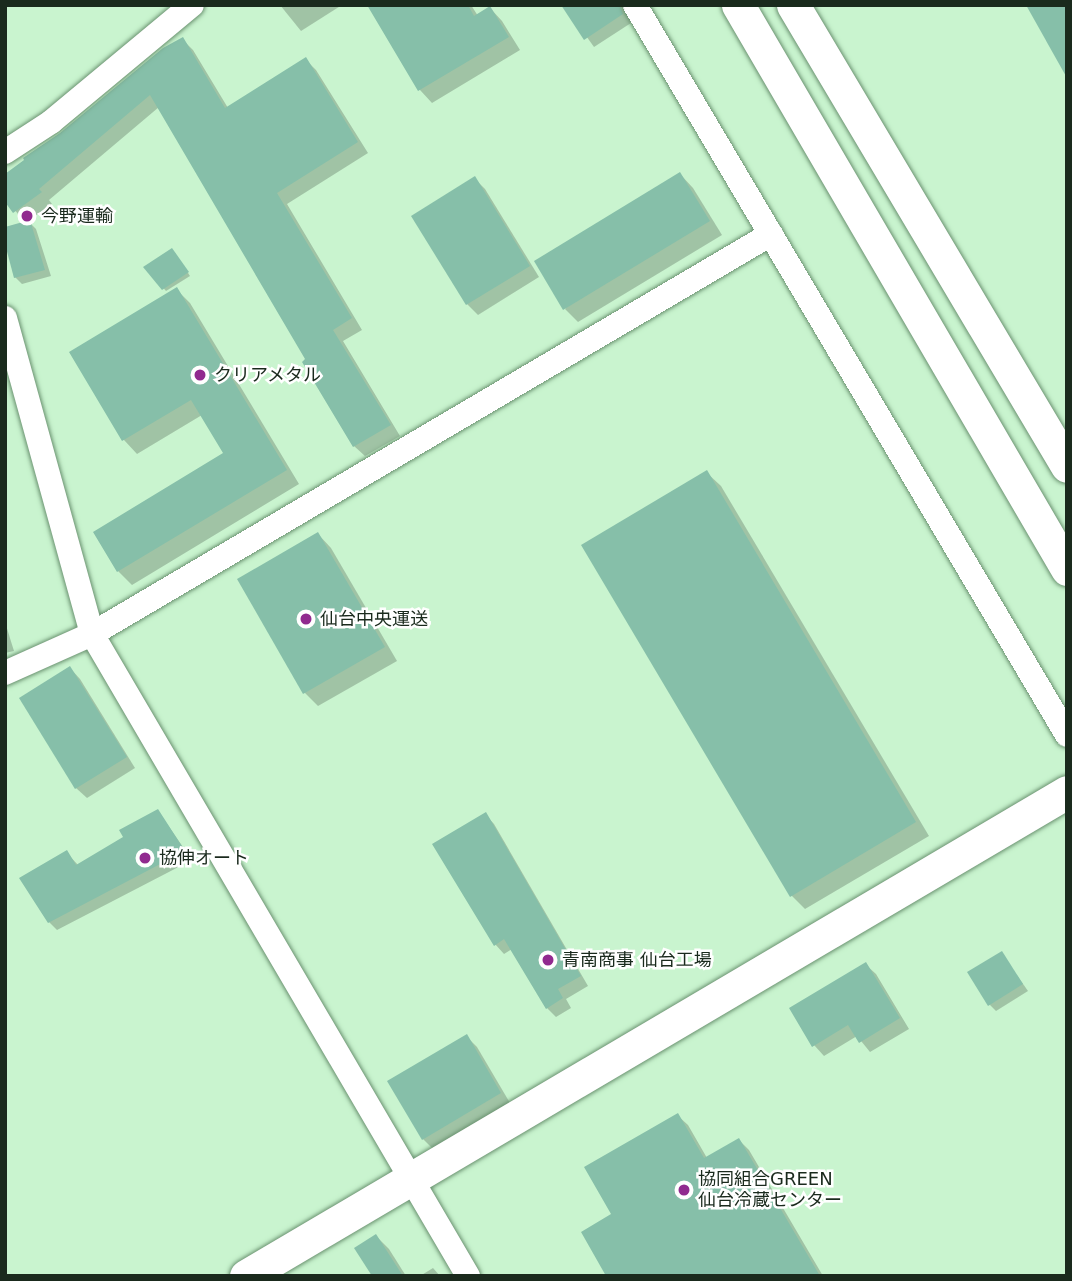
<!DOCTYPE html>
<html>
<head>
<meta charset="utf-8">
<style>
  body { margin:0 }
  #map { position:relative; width:1072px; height:1281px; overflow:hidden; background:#c9f4cf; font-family:"DejaVu Sans","Noto Sans JP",sans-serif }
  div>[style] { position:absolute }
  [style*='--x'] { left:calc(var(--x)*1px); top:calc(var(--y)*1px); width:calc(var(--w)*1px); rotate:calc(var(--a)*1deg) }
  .shadow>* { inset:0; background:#0003 }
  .building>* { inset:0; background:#86bfa9 }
  .roads { filter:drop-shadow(0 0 2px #6a9270) drop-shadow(0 0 2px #6a9270) }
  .street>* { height:24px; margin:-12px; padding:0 12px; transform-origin:12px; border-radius:12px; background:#fff }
  .secondary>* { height:33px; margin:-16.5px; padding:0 16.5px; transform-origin:16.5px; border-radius:16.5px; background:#fff }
  .dots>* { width:19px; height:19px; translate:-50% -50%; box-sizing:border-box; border:4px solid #fff; border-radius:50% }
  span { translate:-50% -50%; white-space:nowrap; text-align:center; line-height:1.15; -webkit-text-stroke:5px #fff; paint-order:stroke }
  .poi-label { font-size:18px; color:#1a2a1d }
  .left { translate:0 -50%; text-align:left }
  .frame { position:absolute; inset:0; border:7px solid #1a2a1d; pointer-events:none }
</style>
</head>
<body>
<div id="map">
  <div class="shadow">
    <i style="clip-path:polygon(280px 5px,342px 5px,301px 31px)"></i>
    <i style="clip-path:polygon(369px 5px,471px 5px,478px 16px,490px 8px,502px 21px,520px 50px,432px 103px,420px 90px)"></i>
    <i style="clip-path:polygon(564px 5px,627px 5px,631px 23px,594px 47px)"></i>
    <i style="clip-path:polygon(182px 39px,193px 50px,228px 108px,306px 60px,316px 70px,368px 153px,287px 204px,362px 330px,343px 341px,400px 436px,365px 456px,354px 446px,308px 360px,159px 107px,49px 200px,52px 204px,28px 221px,36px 229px,51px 276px,22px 284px,15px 277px,26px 223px,5px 199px,62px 135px)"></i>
    <i style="clip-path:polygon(680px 174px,693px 188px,722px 235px,578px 322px,565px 309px)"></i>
    <i style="clip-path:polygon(475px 179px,485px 189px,539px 277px,478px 315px,467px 304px,413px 217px)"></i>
    <i style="clip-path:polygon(175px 253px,190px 276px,166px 291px,145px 267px)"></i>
    <i style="clip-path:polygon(177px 290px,190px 303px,299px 484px,132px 585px,118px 571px,226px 454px,202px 415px,137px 454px,124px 440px,72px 353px)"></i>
    <i style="clip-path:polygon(707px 473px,721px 486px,929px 836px,805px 909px,792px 896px)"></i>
    <i style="clip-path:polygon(318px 534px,331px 548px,397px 661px,318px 706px,305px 693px)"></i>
    <i style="clip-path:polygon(5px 622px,14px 651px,5px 653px)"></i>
    <i style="clip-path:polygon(70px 668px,80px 679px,135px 768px,87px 798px,76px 788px)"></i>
    <i style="clip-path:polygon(158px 811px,192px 860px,57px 930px,49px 922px,66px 852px,78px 865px,126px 837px)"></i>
    <i style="clip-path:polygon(485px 814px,494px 824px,588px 986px,566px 999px,571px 1008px,556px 1017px,547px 1008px,512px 949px,504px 954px,495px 944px)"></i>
    <i style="clip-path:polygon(1001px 953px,1028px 991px,996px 1011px,990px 1005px)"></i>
    <i style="clip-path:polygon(865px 964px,876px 974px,909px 1029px,870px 1052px,857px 1036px,824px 1056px,814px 1045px)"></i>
    <i style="clip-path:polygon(466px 1036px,477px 1047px,510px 1103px,433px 1149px,423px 1139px)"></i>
    <i style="clip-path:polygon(677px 1115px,688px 1125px,707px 1158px,739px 1140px,749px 1150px,823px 1276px,608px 1276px,614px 1214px)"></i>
    <i style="clip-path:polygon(376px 1236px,389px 1249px,406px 1276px,374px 1276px)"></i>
    <i style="clip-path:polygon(433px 1268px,440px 1276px,420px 1276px)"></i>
  </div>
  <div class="building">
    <i style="clip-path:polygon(367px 5px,468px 5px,474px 16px,490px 6px,509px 37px,418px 91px)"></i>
    <i style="clip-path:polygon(561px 5px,620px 5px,623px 14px,584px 40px)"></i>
    <i style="clip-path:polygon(1026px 5px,1067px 5px,1067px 78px)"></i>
    <i style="clip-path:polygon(183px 37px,225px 108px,306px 57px,358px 142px,277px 193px,352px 318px,333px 330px,391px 425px,353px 447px,302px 362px,305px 359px,150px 95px,39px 189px,42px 192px,13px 213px,5px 202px,5px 174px,24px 160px,23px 158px,60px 133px,163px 48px)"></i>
    <i style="clip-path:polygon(680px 172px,710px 221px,563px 310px,534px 261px)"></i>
    <i style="clip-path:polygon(475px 176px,530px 266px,466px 305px,411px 216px)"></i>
    <i style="clip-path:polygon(30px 220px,45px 270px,14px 278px,5px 244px,5px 227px)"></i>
    <i style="clip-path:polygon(172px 248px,189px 272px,162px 290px,143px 267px)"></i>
    <i style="clip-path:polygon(177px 287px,287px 470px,117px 572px,93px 532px,223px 453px,191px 400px,122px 441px,69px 352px)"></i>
    <i style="clip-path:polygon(707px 470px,916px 822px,790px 897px,581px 545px)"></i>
    <i style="clip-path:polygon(318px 532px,385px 647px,303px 694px,237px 579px)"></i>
    <i style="clip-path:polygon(70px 666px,127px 757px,75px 789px,19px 698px)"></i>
    <i style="clip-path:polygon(158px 809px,185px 851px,48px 923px,19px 878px,67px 850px,76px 865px,123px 837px,119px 830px)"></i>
    <i style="clip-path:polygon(486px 812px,581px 976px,558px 989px,563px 998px,546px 1009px,504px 939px,494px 946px,432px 844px)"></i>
    <i style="clip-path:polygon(1002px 951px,1023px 984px,988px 1006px,967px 972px)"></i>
    <i style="clip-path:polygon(866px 962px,900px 1018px,859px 1043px,848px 1025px,812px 1047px,789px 1008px)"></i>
    <i style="clip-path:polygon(467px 1034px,501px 1093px,422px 1140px,387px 1081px)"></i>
    <i style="clip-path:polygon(678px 1113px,704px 1158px,739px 1138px,820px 1276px,606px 1276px,581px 1232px,611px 1214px,584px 1167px)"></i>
    <i style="clip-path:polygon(376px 1234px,403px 1276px,372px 1276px,354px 1248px)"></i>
  </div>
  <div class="roads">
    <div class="street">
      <i style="--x:635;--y:5;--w:848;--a:59.38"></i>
      <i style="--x:5;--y:152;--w:55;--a:-33.1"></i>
      <i style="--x:51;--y:122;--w:183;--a:-39.7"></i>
      <i style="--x:5;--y:318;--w:328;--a:74.6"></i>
      <i style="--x:92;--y:634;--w:744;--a:59.64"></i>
      <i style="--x:5;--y:673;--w:95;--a:-24.1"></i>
      <i style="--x:92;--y:634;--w:788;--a:-30.5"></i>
    </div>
    <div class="secondary">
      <i style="--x:738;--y:5;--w:653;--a:59.74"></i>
      <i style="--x:793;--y:5;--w:536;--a:59.27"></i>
      <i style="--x:246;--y:1276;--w:953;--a:-30.52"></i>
    </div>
  </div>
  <div class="dots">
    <i style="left:27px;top:216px;background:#912a8f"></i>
    <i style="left:200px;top:375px;background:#912a8f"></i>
    <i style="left:306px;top:619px;background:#912a8f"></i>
    <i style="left:145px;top:858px;background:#912a8f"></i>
    <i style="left:548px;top:960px;background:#912a8f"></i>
    <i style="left:684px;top:1190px;background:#912a8f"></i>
  </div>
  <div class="poi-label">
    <span class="left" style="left:41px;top:216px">今野運輸</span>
    <span class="left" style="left:214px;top:375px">クリアメタル</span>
    <span class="left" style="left:320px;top:619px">仙台中央運送</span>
    <span class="left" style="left:159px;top:858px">協伸オート</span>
    <span class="left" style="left:562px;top:960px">青南商事 仙台工場</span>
    <span class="left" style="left:698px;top:1190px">協同組合GREEN<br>仙台冷蔵センター</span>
  </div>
  <div class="frame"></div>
</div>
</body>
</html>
